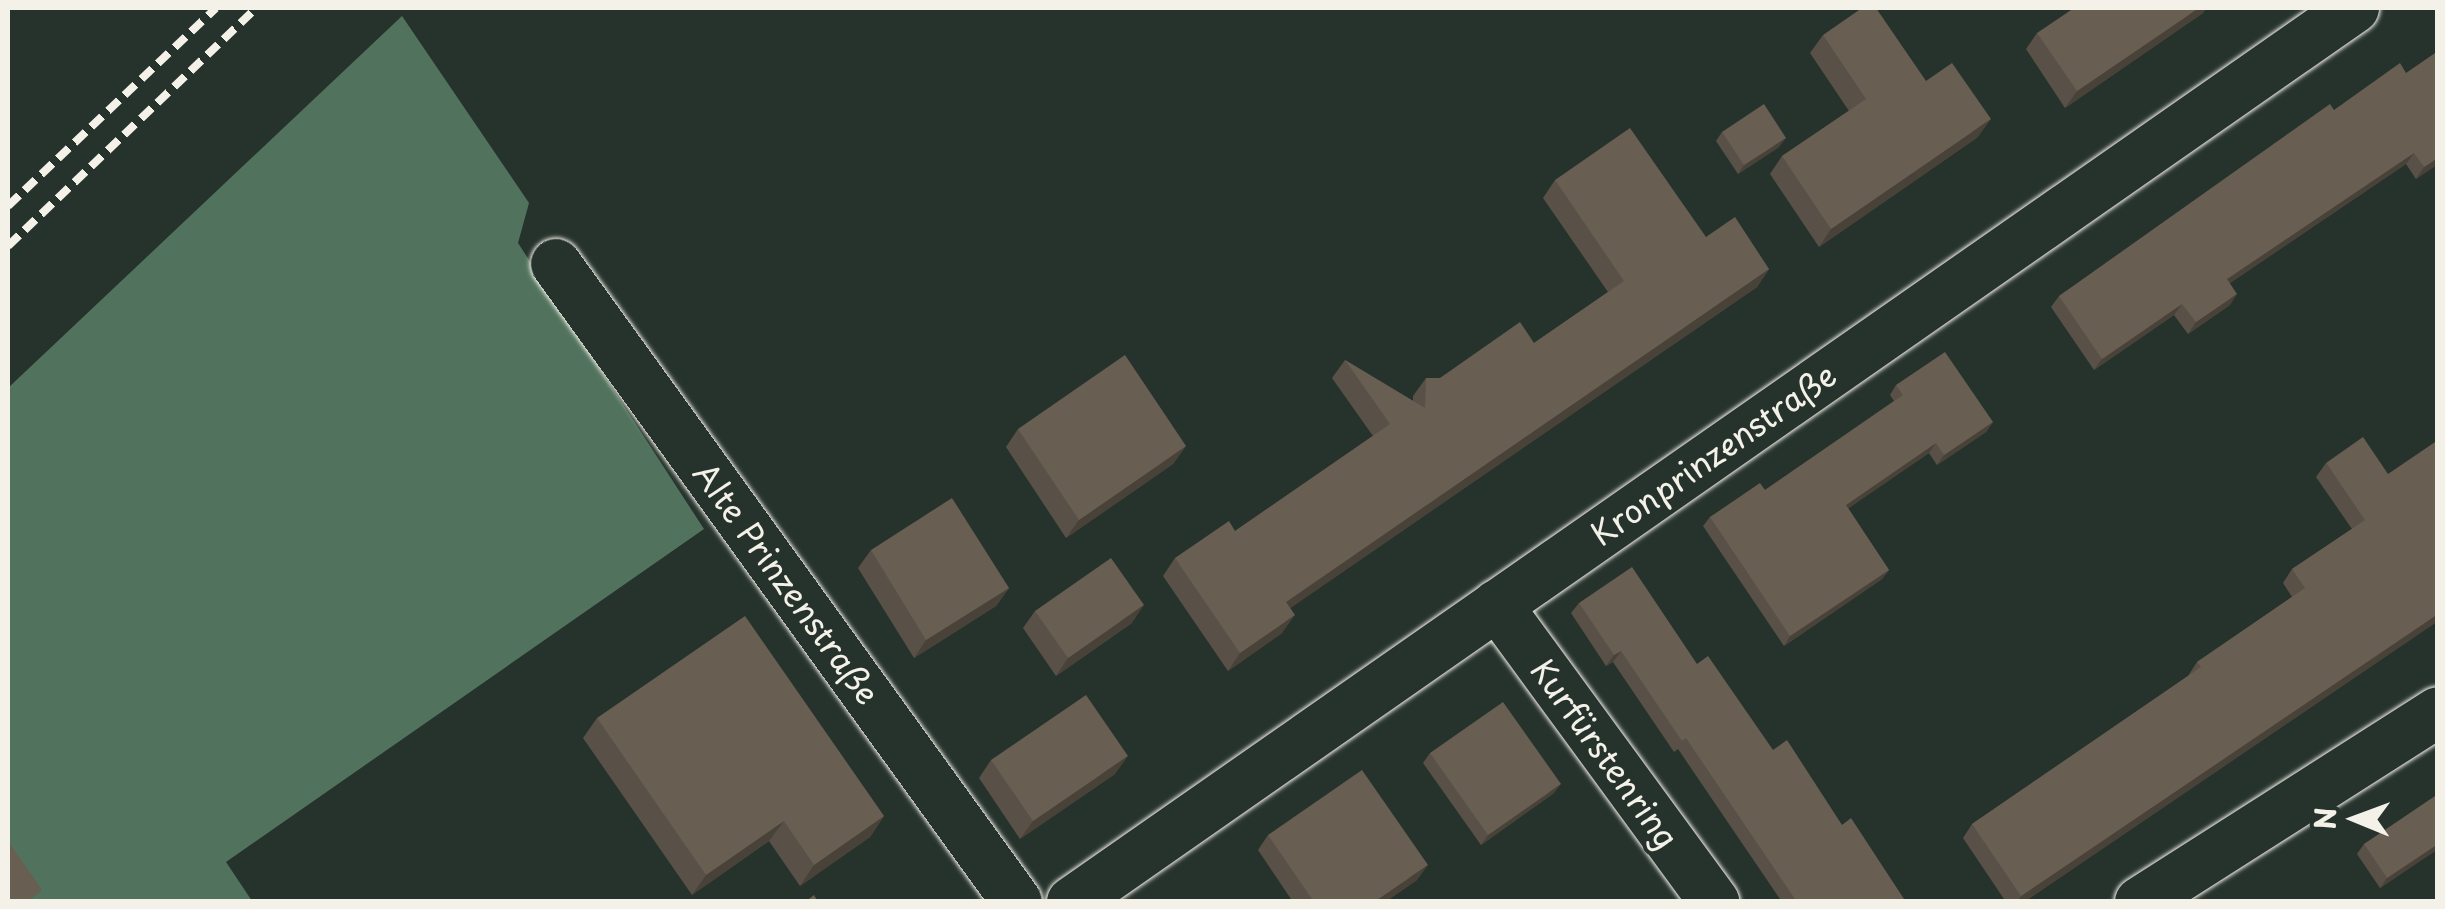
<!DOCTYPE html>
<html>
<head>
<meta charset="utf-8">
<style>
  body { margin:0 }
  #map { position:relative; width:2445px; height:909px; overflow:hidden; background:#26332d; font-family:"Playpen Sans",sans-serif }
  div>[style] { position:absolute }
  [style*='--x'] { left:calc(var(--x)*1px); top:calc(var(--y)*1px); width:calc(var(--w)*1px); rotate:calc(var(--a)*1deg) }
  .green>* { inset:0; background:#51735e }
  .roads { filter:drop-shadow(0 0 2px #f4f1e8) drop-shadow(0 0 2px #f4f1e8) }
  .street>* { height:50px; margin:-25px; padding:0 25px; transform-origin:25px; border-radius:25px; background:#26332d }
  .rail>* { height:8px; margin-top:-4px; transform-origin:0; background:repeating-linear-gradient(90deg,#f4f1e8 0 15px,transparent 0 23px) }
  .wall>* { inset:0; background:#595147 }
  .shaded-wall>* { inset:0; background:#494239 }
  .building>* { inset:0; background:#685e52 }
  span { translate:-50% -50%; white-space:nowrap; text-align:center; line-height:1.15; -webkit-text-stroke:8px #26332d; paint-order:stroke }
  .street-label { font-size:32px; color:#f4f1e8 }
  .frame { position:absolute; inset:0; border:10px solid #f4f1e8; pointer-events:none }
  .north { position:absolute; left:2305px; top:769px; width:100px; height:100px; -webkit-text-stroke:8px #26332d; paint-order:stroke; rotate:271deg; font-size:28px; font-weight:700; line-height:40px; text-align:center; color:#f4f1e8 }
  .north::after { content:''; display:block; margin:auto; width:35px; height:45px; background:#f4f1e8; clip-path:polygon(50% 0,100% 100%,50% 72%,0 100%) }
</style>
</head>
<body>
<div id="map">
  <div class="green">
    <i style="clip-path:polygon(402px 16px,529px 203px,518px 243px,704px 529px,226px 862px,252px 901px,8px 902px,8px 388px)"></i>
  </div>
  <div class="roads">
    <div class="street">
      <i style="--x:556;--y:264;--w:787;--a:54.15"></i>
      <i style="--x:1497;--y:605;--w:368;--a:53.8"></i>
      <i style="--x:1072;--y:902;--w:1563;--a:-34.89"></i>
      <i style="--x:2140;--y:902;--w:353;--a:-32.5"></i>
    </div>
  </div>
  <div class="rail">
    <i style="--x:8;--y:206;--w:287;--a:-43.6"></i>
    <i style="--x:8;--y:246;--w:344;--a:-43.8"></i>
  </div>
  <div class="wall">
    <i style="clip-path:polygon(2203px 13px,2065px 108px,2026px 49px,2037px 33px)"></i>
    <i style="clip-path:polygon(1823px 35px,1926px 81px,1978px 137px,1819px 247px,1770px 174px,1782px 156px,1849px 111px,1810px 53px)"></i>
    <i style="clip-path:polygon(2334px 110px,2438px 164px,2416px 179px,2406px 164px,2230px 283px,2230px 305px,2188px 334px,2174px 315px,2094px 370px,2051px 307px,2059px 296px)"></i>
    <i style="clip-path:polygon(1722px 132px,1779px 147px,1738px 174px,1716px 141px)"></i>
    <i style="clip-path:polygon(1555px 180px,1706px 237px,1769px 269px,1757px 287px,1290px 608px,1282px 633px,1228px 671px,1163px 576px,1175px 558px,1235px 531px,1373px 436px,1332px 378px,1345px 360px,1413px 401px,1413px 396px,1426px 378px,1440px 378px,1534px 343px,1608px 292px,1543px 198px)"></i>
    <i style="clip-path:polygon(1896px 385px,1993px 422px,1986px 432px,1937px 465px,1929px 453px,1848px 508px,1889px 570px,1882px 579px,1784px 646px,1703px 526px,1710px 517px,1765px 490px,1894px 401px,1890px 395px)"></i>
    <i style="clip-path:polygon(1018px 429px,1186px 446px,1173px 464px,1066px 538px,1006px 447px)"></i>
    <i style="clip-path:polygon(2326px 463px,2438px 621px,2024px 902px,2006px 902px,1963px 838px,1972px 824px,2188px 676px,2197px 662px,2292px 597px,2283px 583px,2292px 569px,2352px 529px,2316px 477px)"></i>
    <i style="clip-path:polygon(871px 550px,1009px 588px,996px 606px,914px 658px,858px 568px)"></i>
    <i style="clip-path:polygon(1579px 603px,1697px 664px,1773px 750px,1842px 825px,1906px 902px,1782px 902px,1678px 749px,1674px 752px,1613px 662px,1606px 666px,1571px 613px)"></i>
    <i style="clip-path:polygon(1035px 611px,1132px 623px,1056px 676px,1023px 628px)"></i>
    <i style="clip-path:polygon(597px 718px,884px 816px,870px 837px,800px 886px,769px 841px,692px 895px,583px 738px)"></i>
    <i style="clip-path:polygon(1430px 753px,1554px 793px,1481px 845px,1423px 763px)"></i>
    <i style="clip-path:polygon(991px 760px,1115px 774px,1020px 839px,979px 778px)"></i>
    <i style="clip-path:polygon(2438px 800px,2438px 849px,2380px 888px,2357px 854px,2364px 844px)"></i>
    <i style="clip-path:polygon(1268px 835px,1417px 880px,1385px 902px,1293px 902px,1258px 850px)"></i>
  </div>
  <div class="shaded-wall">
    <i style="clip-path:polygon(2199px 8px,2207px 8px,2203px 13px,2065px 108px,2077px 91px)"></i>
    <i style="clip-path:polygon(1991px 119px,1978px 137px,1819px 247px,1831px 229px)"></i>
    <i style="clip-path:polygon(1786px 138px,1779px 147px,1738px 174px,1744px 165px)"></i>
    <i style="clip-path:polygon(2414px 153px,2406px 164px,2219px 290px,2227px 279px)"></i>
    <i style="clip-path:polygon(2438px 158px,2438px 164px,2416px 179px,2424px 167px)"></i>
    <i style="clip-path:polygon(1769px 269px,1757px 287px,1273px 620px,1286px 602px)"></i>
    <i style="clip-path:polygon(2237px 294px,2230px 305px,2188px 334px,2196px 322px)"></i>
    <i style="clip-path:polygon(2182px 304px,2174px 315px,2094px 370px,2102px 359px)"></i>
    <i style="clip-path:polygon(1993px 422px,1986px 432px,1937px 465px,1944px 455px)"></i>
    <i style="clip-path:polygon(1936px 443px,1929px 453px,1839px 515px,1846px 505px)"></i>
    <i style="clip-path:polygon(1186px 446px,1173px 464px,1066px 538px,1079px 520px)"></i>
    <i style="clip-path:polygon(1889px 570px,1882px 579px,1784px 646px,1790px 636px)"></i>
    <i style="clip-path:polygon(1009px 588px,996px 606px,914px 658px,926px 640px)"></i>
    <i style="clip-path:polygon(1144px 605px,1132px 623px,1056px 676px,1068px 658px)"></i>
    <i style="clip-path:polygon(2438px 614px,2438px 621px,2024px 902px,2017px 902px,2021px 896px)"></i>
    <i style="clip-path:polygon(1295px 615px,1282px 633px,1228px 671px,1240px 653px)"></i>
    <i style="clip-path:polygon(1621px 651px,1613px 662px,1606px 666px,1614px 655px)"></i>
    <i style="clip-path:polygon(1128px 756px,1115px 774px,1020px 839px,1033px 821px)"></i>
    <i style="clip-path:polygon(1561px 784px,1554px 793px,1481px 845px,1488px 835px)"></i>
    <i style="clip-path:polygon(884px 816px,870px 837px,800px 886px,814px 865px)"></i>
    <i style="clip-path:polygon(784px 821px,769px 841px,692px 895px,706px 875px)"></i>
    <i style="clip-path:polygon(2438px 844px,2438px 849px,2380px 888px,2387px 878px)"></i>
    <i style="clip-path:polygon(1428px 865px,1417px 880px,1385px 902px,1374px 902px)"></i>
  </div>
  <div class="building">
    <i style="clip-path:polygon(1862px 8px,1876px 8px,1926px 81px,1952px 63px,1991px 119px,1831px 229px,1782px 156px,1866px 99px,1823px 35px)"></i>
    <i style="clip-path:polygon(2074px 8px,2199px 8px,2077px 91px,2037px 33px)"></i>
    <i style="clip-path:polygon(2438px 51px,2438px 158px,2424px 167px,2414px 153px,2227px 279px,2237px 294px,2196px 322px,2182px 304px,2102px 359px,2059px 296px,2330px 104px,2334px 110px,2400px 63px,2406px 73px)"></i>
    <i style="clip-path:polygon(1764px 104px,1786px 138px,1744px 165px,1722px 132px)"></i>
    <i style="clip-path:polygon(1630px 128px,1706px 237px,1735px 217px,1769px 269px,1286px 602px,1295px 615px,1240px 653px,1175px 558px,1229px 521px,1235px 531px,1390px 424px,1345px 360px,1425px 408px,1426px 378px,1440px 378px,1520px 322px,1534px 343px,1624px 281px,1555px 180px)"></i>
    <i style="clip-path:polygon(1945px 352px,1993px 422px,1944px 455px,1936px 443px,1846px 505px,1889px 570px,1790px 636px,1710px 517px,1760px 483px,1765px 490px,1903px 395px,1896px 385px)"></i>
    <i style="clip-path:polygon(1125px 355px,1186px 446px,1079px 520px,1018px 429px)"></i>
    <i style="clip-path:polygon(2363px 437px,2388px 474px,2438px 440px,2438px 614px,2021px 896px,1972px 824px,2201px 667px,2197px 662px,2305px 588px,2292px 569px,2365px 520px,2326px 463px)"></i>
    <i style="clip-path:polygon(952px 498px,1009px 588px,926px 640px,871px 550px)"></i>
    <i style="clip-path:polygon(1111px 558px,1144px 605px,1068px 658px,1035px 611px)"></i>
    <i style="clip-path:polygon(1632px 567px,1697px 664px,1708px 656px,1773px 750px,1787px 740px,1842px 825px,1851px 818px,1906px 902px,1797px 902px,1686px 738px,1682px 741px,1621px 651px,1614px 655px,1579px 603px)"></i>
    <i style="clip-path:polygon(745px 616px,884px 816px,814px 865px,784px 821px,706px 875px,597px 718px)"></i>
    <i style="clip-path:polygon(1086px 695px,1128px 756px,1033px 821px,991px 760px)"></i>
    <i style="clip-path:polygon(1503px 702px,1561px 784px,1488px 835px,1430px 753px)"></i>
    <i style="clip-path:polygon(1362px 770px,1428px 865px,1374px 902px,1314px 902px,1268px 835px)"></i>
    <i style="clip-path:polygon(2435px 796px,2438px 800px,2438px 844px,2387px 878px,2364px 844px)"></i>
    <i style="clip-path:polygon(8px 841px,42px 890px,27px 902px,8px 902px)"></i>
    <i style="clip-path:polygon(814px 895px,818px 902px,805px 902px)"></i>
  </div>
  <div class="street-label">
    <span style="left:1713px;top:454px;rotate:-35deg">Kronprinzenstraße</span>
    <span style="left:787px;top:583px;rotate:54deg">Alte Prinzenstraße</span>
    <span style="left:1605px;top:753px;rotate:54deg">Kurfürstenring</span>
  </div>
  <div class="frame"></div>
  <div class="north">N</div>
</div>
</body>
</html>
